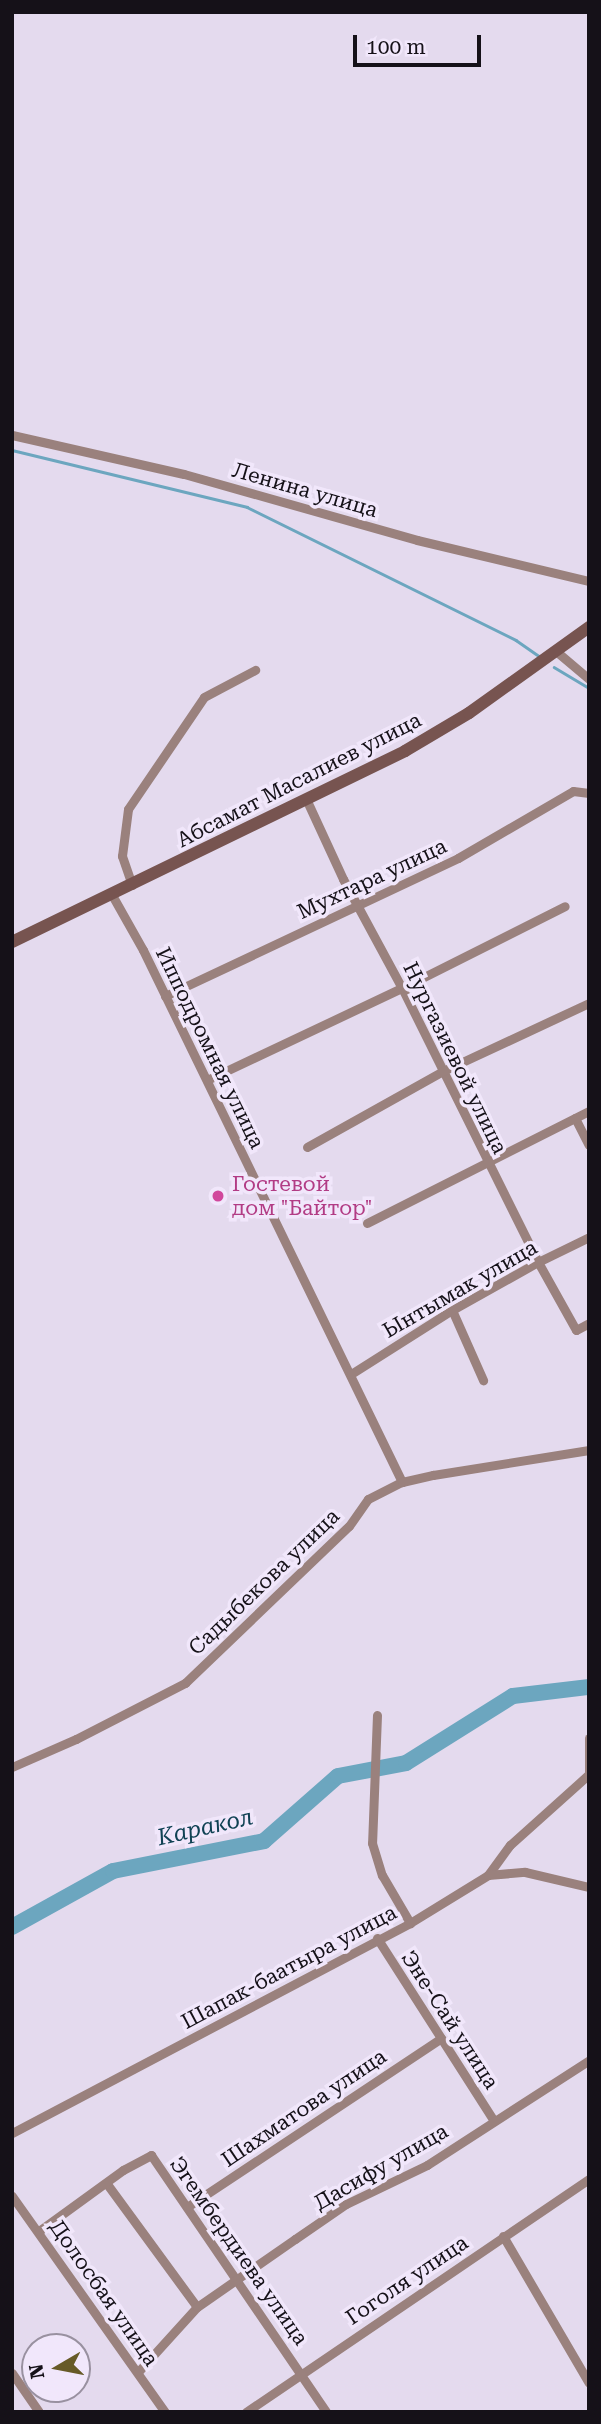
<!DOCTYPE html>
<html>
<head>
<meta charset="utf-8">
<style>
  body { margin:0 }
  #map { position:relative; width:601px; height:2424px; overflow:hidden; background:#e4daee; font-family:"Roboto Serif",serif }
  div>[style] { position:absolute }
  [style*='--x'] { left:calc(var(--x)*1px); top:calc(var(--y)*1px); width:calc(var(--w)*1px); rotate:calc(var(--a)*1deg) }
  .stream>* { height:2.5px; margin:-1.25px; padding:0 1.25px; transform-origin:1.25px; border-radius:1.25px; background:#6ca6bf }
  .river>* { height:16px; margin:-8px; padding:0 8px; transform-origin:8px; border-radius:8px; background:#6ca6bf }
  .street>* { height:9px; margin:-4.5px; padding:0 4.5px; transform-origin:4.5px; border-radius:4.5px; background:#9a817d }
  .secondary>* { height:12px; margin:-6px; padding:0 6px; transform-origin:6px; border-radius:6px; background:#775450 }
  .dots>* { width:19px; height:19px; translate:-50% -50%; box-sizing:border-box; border:4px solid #f1e7fb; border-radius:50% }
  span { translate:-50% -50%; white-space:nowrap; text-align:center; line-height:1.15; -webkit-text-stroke:7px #f1e7fb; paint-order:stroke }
  .street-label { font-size:21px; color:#151118 }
  .hotel-label { font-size:21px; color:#b23c85 }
  .left { translate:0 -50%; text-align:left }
  .water-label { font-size:23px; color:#104254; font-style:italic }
  .frame { position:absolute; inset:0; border:14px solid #151118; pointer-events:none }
  .north { position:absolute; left:21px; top:2333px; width:70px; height:70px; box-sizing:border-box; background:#f1e7fb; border:2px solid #9991a0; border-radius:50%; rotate:260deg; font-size:19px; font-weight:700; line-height:28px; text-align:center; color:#151118 }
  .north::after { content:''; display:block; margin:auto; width:24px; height:32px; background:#675a27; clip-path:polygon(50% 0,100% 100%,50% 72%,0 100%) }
  .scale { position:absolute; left:353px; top:35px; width:128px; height:32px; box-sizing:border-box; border:4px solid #151118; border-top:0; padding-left:9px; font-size:21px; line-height:24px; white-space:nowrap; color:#151118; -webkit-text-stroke:5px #f1e7fb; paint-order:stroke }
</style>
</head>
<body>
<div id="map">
  <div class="stream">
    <i style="--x:12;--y:450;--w:242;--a:13.6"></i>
    <i style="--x:247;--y:507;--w:300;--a:26.3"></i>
    <i style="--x:516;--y:640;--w:28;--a:35"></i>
    <i style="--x:554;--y:667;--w:41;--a:31"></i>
  </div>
  <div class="river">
    <i style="--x:12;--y:1927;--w:115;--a:-29"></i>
    <i style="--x:113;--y:1871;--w:154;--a:-11.2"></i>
    <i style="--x:264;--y:1841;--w:98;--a:-41.3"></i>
    <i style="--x:338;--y:1776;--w:69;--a:-10.8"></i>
    <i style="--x:406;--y:1763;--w:126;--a:-32.1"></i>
    <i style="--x:513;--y:1696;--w:77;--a:-6.8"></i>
  </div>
  <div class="street">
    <i style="--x:12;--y:435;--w:176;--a:12.8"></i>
    <i style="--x:184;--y:474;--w:242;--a:15.8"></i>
    <i style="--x:417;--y:540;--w:177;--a:13.4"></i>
    <i style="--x:557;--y:652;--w:42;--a:40.2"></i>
    <i style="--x:307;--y:801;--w:86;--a:65.2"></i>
    <i style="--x:343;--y:879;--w:124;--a:61.6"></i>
    <i style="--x:402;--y:988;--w:306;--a:63.6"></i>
    <i style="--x:538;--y:1262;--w:78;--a:60.8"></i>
    <i style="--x:576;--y:1330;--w:15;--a:-28"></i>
    <i style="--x:132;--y:885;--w:31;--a:-109"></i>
    <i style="--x:122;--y:856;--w:47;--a:-82.7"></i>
    <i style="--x:128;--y:809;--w:135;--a:-55.8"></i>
    <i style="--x:204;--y:697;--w:58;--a:-27.9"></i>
    <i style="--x:112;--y:895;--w:63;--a:60.6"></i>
    <i style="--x:143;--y:950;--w:592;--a:64.04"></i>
    <i style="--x:165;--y:996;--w:324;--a:-25.2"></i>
    <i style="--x:458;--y:858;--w:133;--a:-30.2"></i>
    <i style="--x:573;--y:791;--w:16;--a:7"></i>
    <i style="--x:207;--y:1080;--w:216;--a:-25.3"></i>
    <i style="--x:402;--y:988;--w:182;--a:-26.7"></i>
    <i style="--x:575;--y:1118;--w:30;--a:63"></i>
    <i style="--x:307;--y:1147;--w:156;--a:-29.2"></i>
    <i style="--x:443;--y:1071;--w:161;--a:-25"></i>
    <i style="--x:367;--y:1223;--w:249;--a:-26.8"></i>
    <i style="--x:452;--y:1310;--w:77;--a:66.1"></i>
    <i style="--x:351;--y:1374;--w:120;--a:-32.4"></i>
    <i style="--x:452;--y:1310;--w:98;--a:-29.2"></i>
    <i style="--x:538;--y:1262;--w:57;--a:-26.1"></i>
    <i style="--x:377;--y:1715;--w:128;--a:92.2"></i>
    <i style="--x:372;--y:1843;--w:34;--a:73"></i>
    <i style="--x:382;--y:1875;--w:56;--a:59.7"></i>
    <i style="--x:589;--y:1738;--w:35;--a:90"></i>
    <i style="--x:12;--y:1767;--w:70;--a:-23.6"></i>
    <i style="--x:76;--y:1739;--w:123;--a:-27.2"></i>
    <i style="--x:185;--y:1683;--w:227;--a:-43.8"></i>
    <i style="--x:349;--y:1526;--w:33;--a:-55"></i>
    <i style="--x:368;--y:1499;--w:38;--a:-27"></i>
    <i style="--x:402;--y:1482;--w:32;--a:-13"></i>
    <i style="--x:433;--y:1475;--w:158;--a:-9.1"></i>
    <i style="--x:488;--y:1875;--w:37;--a:-54"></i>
    <i style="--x:510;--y:1845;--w:106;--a:-41.9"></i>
    <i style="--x:377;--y:1938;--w:217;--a:57.4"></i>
    <i style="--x:12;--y:2133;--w:450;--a:-27.8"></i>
    <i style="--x:410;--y:1923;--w:92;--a:-31.6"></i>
    <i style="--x:488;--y:1875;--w:37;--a:-5"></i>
    <i style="--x:525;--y:1872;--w:66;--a:13.2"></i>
    <i style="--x:107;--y:2184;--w:152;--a:53.8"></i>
    <i style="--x:12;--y:2196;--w:265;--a:54.7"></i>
    <i style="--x:187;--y:2207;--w:305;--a:-33.6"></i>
    <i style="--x:39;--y:2231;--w:104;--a:-36"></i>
    <i style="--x:123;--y:2170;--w:32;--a:-28"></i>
    <i style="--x:151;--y:2155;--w:311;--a:55.7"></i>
    <i style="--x:503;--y:2236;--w:170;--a:59.7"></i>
    <i style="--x:138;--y:2372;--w:88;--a:-47.8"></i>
    <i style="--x:197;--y:2307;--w:119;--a:-34.8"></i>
    <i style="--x:295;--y:2239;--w:62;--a:-34.5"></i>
    <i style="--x:346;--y:2204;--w:90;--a:-25.7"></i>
    <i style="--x:427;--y:2165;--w:193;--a:-32.9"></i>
    <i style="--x:12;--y:2373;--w:47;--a:55.3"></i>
    <i style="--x:246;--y:2412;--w:415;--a:-34.2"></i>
  </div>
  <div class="secondary">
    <i style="--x:12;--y:942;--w:437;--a:-25.9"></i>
    <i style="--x:405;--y:751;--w:74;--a:-30.7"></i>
    <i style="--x:469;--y:713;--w:148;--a:-35.6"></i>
  </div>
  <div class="dots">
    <i style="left:218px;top:1196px;background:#d1479c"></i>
  </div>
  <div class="street-label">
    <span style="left:305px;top:490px;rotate:16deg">Ленина улица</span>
    <span style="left:299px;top:780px;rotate:-27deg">Абсамат Масалиев улица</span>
    <span style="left:372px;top:879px;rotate:-25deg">Мухтара улица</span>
    <span style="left:210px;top:1048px;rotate:64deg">Ипподромная улица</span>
    <span style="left:455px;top:1058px;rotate:64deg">Нургазиевой улица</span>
    <span style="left:460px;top:1289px;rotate:-30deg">Ынтымак улица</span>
    <span style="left:264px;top:1582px;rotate:-44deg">Садыбекова улица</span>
    <span style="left:289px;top:1967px;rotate:-28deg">Шапак-баатыра улица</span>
    <span style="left:450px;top:2020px;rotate:57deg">Эне-Сай улица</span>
    <span style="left:304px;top:2108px;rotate:-34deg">Шахматова улица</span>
    <span style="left:381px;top:2167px;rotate:-30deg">Дасифу улица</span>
    <span style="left:239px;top:2251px;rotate:55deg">Эгембердиева улица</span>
    <span style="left:407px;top:2280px;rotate:-34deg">Гоголя улица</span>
    <span style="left:104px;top:2293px;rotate:55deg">Долосбая улица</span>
  </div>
  <div class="hotel-label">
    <span class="left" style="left:232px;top:1196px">Гостевой<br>дом "Байтор"</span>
  </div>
  <div class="water-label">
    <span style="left:205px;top:1828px;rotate:-13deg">Каракол</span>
  </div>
  <div class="frame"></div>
  <div class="north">N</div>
  <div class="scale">100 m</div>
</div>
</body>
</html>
